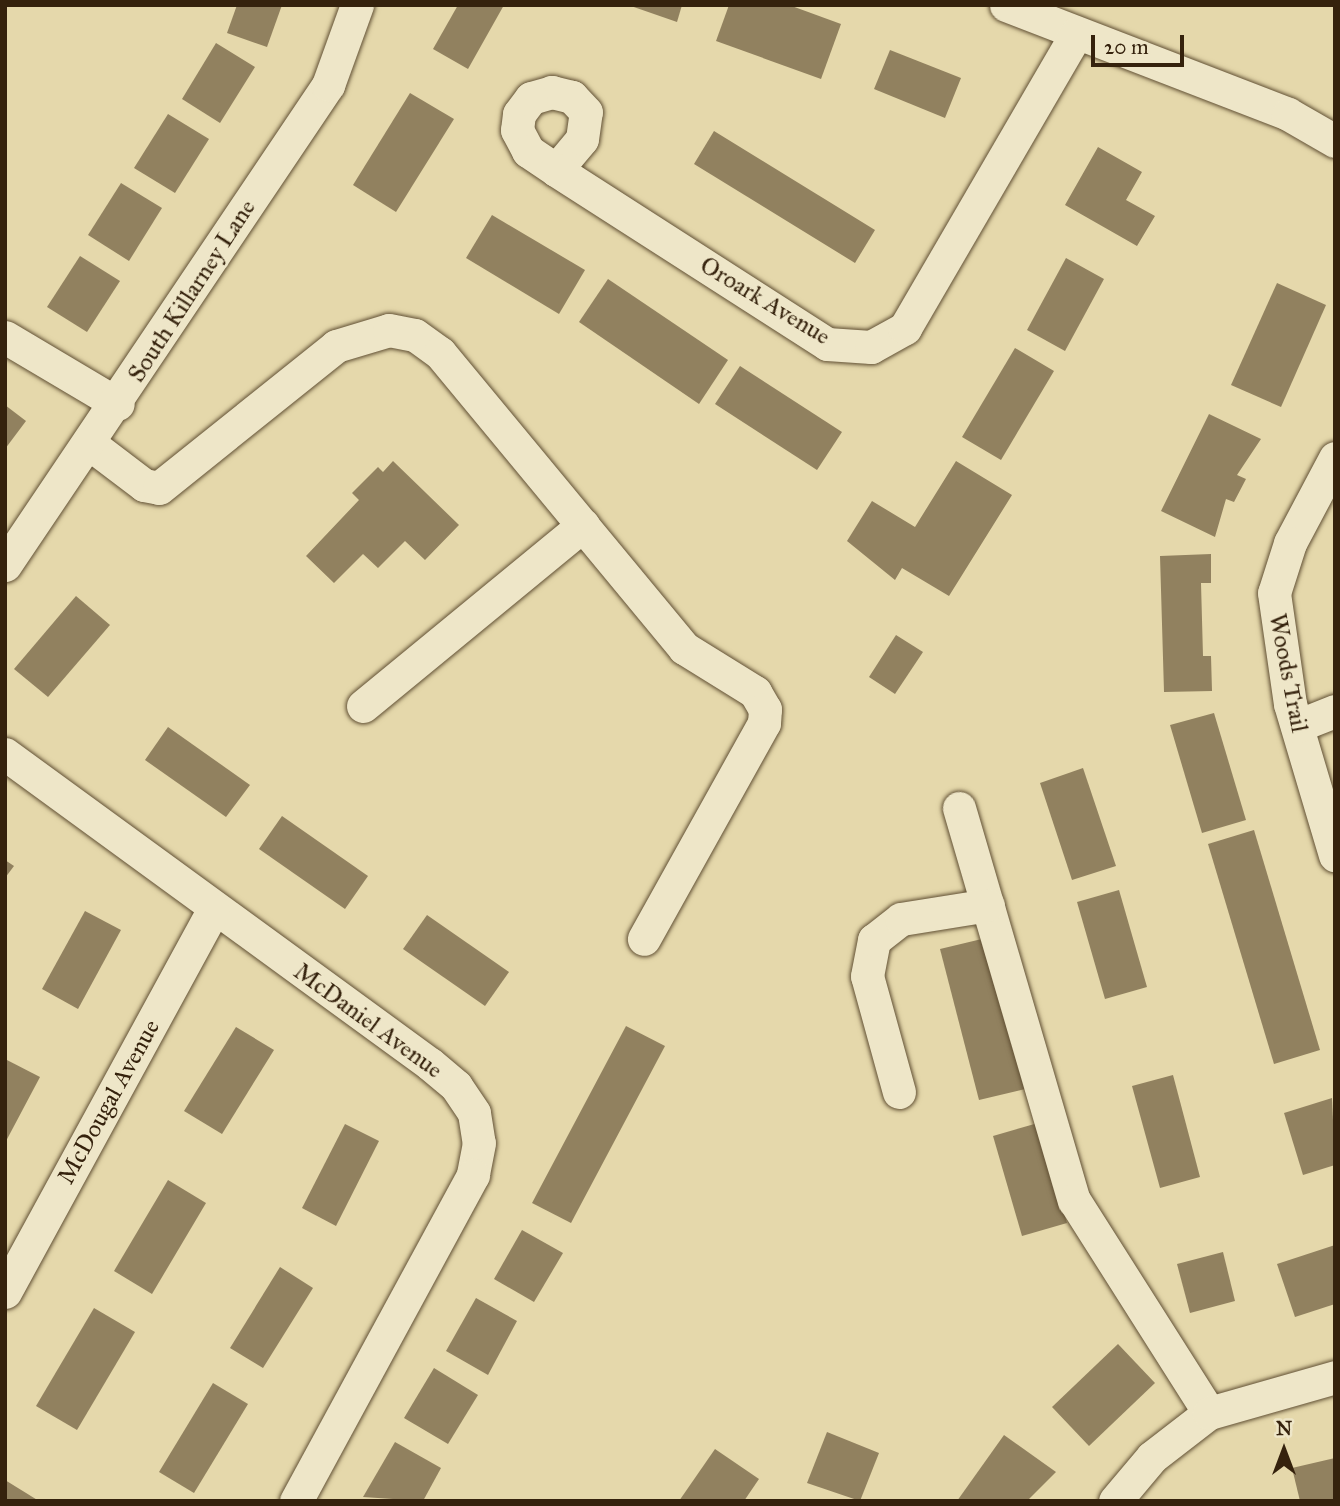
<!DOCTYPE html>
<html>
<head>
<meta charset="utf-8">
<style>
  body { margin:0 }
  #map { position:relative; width:1340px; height:1506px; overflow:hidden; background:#e5d8ab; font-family:"IM FELL Great Primer",serif }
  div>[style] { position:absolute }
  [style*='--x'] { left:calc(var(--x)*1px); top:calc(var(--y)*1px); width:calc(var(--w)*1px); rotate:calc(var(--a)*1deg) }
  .building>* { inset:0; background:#91815f }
  .roads { filter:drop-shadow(0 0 2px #615034) drop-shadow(0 0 2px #615034) }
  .minor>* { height:33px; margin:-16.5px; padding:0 16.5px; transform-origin:16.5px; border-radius:16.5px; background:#eee6c8 }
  span { translate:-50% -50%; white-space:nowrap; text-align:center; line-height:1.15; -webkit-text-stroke:5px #eee6c8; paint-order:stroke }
  .street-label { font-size:24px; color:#35220d }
  .frame { position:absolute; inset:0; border:7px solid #35220d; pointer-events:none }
  .north { position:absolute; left:1249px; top:1415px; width:70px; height:70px; -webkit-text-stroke:5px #eee6c8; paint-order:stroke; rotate:0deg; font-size:19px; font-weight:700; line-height:28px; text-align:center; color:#35220d }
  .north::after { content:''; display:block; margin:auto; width:24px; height:32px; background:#35220d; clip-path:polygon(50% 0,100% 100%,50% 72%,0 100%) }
  .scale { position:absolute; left:1091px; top:35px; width:93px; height:32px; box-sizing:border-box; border:4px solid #35220d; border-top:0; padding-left:9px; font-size:21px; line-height:24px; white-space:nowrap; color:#35220d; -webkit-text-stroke:5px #eee6c8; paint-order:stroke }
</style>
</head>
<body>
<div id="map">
  <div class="building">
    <i style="clip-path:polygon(237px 5px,282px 5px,267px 47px,227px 33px)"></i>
    <i style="clip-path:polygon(458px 5px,504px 5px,468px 69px,433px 49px)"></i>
    <i style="clip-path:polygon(628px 5px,682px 5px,677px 22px)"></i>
    <i style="clip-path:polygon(729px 5px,789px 5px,841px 24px,821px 79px,716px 41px)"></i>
    <i style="clip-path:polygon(216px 43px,255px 67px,220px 123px,182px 99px)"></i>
    <i style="clip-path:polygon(890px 50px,961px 78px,945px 118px,874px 89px)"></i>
    <i style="clip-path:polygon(410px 93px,454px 119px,396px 212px,353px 185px)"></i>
    <i style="clip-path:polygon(168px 114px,209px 139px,175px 193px,134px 168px)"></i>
    <i style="clip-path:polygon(714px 131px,875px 230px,855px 263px,694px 164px)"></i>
    <i style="clip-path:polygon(1098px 147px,1142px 172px,1126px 200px,1155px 216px,1137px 246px,1065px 205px)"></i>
    <i style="clip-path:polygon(121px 183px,162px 208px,129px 261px,88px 235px)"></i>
    <i style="clip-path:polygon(492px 215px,585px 270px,559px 314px,466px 258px)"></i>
    <i style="clip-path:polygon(80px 256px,120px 281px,87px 332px,47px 307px)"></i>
    <i style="clip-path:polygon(1066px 258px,1104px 279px,1065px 351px,1027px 330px)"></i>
    <i style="clip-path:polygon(608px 279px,728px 360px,699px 404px,579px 322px)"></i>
    <i style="clip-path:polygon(1277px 283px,1326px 305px,1281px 407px,1231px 385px)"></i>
    <i style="clip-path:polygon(1015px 348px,1054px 371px,1001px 460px,962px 437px)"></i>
    <i style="clip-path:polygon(740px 366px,842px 432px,817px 470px,715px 404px)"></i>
    <i style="clip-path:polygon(5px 405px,26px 421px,5px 449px)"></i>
    <i style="clip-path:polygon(1209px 414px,1261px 439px,1237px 475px,1246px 479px,1234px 502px,1226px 499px,1215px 537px,1161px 511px)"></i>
    <i style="clip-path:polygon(393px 461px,459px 525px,425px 560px,405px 541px,378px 568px,363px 554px,334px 583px,306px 556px,359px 500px,352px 493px,378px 467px,383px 472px)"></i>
    <i style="clip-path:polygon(956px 461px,1012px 495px,949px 596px,902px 568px,895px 580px,847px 541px,872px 501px,915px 527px)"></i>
    <i style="clip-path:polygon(1211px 554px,1211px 583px,1201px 583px,1203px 656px,1211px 656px,1212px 691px,1164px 692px,1160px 556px)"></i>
    <i style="clip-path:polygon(76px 596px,110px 625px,48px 697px,14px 669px)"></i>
    <i style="clip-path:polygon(896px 635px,923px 652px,895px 694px,869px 677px)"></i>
    <i style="clip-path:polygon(1214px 713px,1246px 820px,1202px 833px,1170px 725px)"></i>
    <i style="clip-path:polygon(168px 727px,250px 785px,226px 817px,145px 760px)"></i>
    <i style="clip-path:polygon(1083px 768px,1116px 866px,1072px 880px,1040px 783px)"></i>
    <i style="clip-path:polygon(282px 816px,368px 876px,345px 909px,259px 849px)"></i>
    <i style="clip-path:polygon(1254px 830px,1320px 1050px,1274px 1064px,1208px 844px)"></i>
    <i style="clip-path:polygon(5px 860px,14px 866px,5px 878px)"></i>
    <i style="clip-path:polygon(1119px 890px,1147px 987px,1105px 999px,1077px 902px)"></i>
    <i style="clip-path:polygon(85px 911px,121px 930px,78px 1009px,42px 989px)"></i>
    <i style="clip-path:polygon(427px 915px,509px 972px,485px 1006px,403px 949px)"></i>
    <i style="clip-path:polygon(986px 938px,1025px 1089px,979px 1100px,940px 949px)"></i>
    <i style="clip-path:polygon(626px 1026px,665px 1046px,571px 1223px,532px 1203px)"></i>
    <i style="clip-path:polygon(236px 1027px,274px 1050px,222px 1134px,184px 1111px)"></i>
    <i style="clip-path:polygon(5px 1059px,40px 1077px,5px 1143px)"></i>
    <i style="clip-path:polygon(1173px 1075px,1200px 1177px,1160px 1188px,1132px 1086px)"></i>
    <i style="clip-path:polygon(1332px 1098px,1335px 1165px,1303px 1175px,1284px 1113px)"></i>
    <i style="clip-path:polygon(1038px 1123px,1067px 1223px,1022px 1236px,993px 1136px)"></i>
    <i style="clip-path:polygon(345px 1124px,379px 1141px,336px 1226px,302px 1208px)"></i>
    <i style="clip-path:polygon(168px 1180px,206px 1203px,152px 1294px,114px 1271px)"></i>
    <i style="clip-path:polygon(522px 1230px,563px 1253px,534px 1302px,494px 1279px)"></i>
    <i style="clip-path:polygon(1335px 1245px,1335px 1304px,1295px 1317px,1277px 1264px)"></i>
    <i style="clip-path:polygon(1223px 1252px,1235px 1301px,1190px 1313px,1177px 1264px)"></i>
    <i style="clip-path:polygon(280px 1267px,313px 1288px,263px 1368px,230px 1348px)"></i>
    <i style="clip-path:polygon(476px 1298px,517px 1321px,488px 1375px,446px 1351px)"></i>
    <i style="clip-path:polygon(94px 1308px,135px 1332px,77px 1430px,36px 1406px)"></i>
    <i style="clip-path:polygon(1118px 1344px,1155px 1383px,1089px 1446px,1052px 1407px)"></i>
    <i style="clip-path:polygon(434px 1368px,478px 1395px,448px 1444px,404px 1418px)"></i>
    <i style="clip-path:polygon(213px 1383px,248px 1404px,194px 1493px,159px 1472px)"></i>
    <i style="clip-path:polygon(827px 1432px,879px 1453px,860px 1501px,807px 1483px)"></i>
    <i style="clip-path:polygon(1004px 1435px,1056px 1472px,1027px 1501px,957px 1501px)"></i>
    <i style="clip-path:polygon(395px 1442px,441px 1468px,423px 1501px,363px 1497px)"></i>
    <i style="clip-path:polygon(715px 1449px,759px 1479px,744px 1501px,679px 1501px)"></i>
    <i style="clip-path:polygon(1335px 1458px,1335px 1501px,1300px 1501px,1292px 1468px)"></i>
    <i style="clip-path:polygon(5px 1480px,39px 1501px,5px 1501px)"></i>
  </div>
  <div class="roads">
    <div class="minor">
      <i style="--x:1006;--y:5;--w:302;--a:21.1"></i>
      <i style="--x:1288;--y:114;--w:54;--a:29.9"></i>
      <i style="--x:556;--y:170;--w:40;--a:-50"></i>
      <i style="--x:582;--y:139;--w:27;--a:-82"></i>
      <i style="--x:586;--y:112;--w:21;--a:-133"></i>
      <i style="--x:572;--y:97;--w:21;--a:-166"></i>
      <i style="--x:552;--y:92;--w:22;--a:164"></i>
      <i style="--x:531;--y:98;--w:20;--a:127"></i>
      <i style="--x:519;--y:114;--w:16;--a:97"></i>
      <i style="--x:517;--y:130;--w:24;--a:62"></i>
      <i style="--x:528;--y:151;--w:34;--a:34"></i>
      <i style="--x:556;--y:170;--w:322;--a:32.7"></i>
      <i style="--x:827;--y:344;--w:44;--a:3.9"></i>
      <i style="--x:871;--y:347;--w:39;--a:-29"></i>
      <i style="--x:905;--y:328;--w:341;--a:-59.8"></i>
      <i style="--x:5;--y:337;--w:131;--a:30.7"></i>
      <i style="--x:90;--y:444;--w:68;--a:37.2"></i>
      <i style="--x:144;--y:485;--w:15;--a:11"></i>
      <i style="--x:159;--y:488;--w:227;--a:-38.7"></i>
      <i style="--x:336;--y:346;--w:55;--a:-16.8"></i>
      <i style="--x:389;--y:330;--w:26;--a:11"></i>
      <i style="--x:415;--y:335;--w:31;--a:36"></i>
      <i style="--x:440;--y:353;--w:383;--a:50.4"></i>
      <i style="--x:684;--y:648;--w:84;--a:31.8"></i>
      <i style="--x:755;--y:692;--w:20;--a:60"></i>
      <i style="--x:765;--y:709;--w:14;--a:94"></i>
      <i style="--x:764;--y:723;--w:247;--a:119.1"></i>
      <i style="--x:1335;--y:458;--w:96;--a:117.9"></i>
      <i style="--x:1290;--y:543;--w:52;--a:107.7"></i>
      <i style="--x:1274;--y:593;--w:112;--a:81.8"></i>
      <i style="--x:1290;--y:704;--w:158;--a:73.4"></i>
      <i style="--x:5;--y:565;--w:579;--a:-56.06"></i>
      <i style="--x:328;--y:85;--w:85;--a:-70.1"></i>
      <i style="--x:363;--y:706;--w:285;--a:-39.4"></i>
      <i style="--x:1297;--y:726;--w:41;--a:-21.5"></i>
      <i style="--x:5;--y:754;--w:526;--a:36.11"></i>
      <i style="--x:430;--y:1064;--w:34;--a:40"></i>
      <i style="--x:456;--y:1086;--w:32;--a:56"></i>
      <i style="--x:474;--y:1113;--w:30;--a:81"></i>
      <i style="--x:479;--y:1143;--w:33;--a:101"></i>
      <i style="--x:473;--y:1175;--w:371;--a:118.5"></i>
      <i style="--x:959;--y:808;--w:409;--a:73.7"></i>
      <i style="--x:1074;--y:1200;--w:252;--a:57.6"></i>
      <i style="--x:899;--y:1092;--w:120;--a:-105.4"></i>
      <i style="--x:867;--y:976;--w:37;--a:-79"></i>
      <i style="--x:874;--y:940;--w:34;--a:-38"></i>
      <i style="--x:901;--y:919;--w:88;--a:-9.1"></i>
      <i style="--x:5;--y:1292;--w:434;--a:-61.4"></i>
      <i style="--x:1115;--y:1501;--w:57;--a:-49.9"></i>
      <i style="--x:1152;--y:1457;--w:72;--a:-37.7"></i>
      <i style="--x:1209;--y:1413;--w:131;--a:-15.9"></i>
    </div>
  </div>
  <div class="street-label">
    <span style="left:192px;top:291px;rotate:-57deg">South Killarney Lane</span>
    <span style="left:765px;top:301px;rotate:31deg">Oroark Avenue</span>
    <span style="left:1288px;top:673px;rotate:79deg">Woods Trail</span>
    <span style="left:368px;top:1021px;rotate:36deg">McDaniel Avenue</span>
    <span style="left:109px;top:1102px;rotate:-61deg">McDougal Avenue</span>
  </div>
  <div class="frame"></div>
  <div class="north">N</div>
  <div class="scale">20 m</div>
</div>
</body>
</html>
